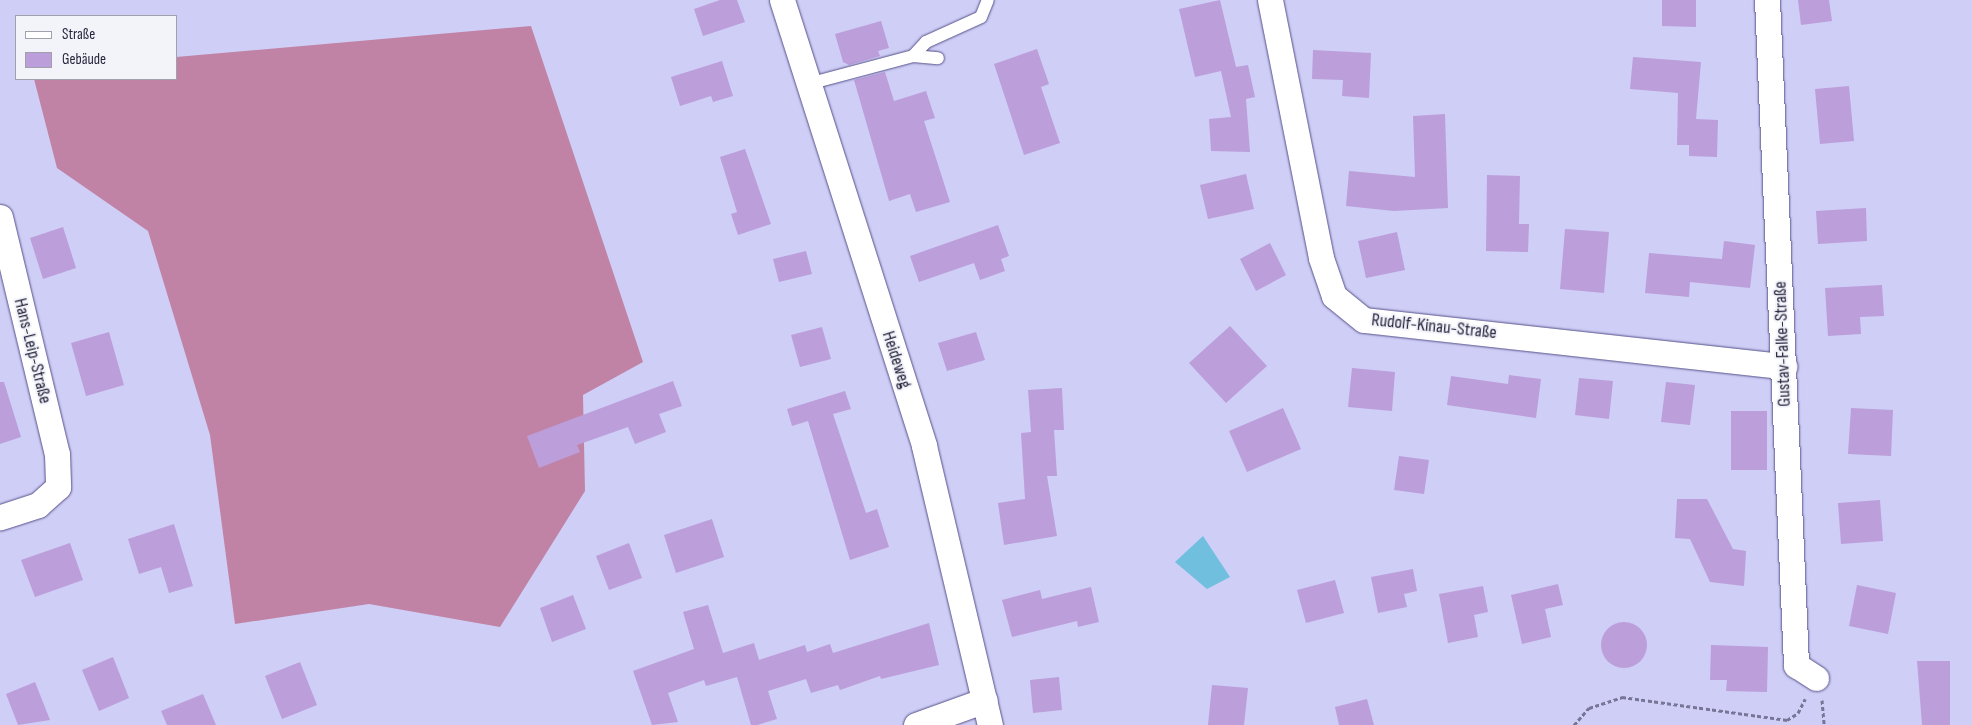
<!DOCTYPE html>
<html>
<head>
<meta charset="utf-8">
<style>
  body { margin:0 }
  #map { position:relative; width:1972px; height:725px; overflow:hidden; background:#cfcef6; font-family:"Sofia Sans Condensed",sans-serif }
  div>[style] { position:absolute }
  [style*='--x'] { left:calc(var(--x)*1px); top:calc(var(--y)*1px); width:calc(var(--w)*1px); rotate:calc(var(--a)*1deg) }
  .forest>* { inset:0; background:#c183a5 }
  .water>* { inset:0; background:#71bfde }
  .building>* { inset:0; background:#bb9eda }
  .round { border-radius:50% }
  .path>* { height:3px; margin-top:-1.5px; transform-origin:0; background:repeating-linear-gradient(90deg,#777696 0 4px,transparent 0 6.5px) }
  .roads { filter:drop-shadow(0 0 1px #56518a) drop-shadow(0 0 1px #56518a) }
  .lane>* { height:12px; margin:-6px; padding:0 6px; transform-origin:6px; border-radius:6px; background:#fff }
  .street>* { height:25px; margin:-12.5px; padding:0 12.5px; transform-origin:12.5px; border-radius:12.5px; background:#fff }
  span { translate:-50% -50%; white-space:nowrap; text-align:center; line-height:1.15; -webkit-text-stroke:4px #f3f3fa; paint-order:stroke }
  .street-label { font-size:18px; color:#26253d }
  .legend { position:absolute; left:15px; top:15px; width:162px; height:65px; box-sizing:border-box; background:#f3f3fa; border:1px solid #a1a1ae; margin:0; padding:6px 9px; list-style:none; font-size:15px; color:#26253d }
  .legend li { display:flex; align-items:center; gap:10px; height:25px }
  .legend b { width:25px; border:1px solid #a1a1ae }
</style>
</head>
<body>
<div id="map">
  <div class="forest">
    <i style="clip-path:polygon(531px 26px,643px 362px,583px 395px,585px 491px,500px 627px,369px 604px,235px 624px,210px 435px,148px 231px,57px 168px,34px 79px,176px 79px,176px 57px)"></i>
  </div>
  <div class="water">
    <i style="clip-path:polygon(1203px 536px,1230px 577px,1207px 589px,1175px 562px)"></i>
  </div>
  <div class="building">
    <i style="clip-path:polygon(720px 0,737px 0,745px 22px,703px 36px,694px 9px)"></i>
    <i style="clip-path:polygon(1220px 0,1236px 67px,1248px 65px,1255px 97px,1246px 99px,1250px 152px,1211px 151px,1209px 119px,1231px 117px,1221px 71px,1195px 77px,1179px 9px)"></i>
    <i style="clip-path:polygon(1662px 0,1696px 0,1696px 27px,1662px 26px)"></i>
    <i style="clip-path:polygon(1798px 0,1829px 0,1832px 21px,1801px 25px)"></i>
    <i style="clip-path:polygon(881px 21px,889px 48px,878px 51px,880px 56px,849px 65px,843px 62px,835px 34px)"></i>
    <i style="clip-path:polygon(1037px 49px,1049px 84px,1041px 87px,1060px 143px,1024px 155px,994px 64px)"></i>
    <i style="clip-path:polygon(1313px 50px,1371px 53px,1369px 98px,1342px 96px,1343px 80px,1312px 79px)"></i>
    <i style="clip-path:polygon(1633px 57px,1701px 62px,1696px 119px,1718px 120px,1717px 157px,1689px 156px,1689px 145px,1677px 145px,1678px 93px,1630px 89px)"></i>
    <i style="clip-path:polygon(722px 61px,733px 96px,713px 102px,711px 96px,680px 106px,671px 77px)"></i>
    <i style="clip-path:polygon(885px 72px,894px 101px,926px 91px,935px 118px,924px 121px,950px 202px,916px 212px,910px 194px,889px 201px,854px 80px)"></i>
    <i style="clip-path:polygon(1849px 86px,1854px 141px,1820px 144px,1815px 89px)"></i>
    <i style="clip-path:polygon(1445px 114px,1448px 208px,1394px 211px,1346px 206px,1349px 171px,1415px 177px,1413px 116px)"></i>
    <i style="clip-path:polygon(745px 149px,771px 224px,738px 235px,731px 214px,737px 212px,720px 157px)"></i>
    <i style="clip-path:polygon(1246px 174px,1254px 209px,1208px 219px,1200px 185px)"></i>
    <i style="clip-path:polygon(1487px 175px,1520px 176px,1519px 224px,1529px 224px,1528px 252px,1486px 251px)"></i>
    <i style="clip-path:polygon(1866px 208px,1867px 241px,1818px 244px,1816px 211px)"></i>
    <i style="clip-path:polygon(998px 225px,1009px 256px,1001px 259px,1005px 271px,980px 280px,974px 263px,919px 282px,910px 256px)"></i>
    <i style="clip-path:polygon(63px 227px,76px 268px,43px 279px,30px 238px)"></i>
    <i style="clip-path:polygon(1565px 229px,1609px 232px,1604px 293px,1560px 289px)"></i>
    <i style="clip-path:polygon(1397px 232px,1405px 270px,1366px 278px,1358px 241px)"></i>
    <i style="clip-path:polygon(1724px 241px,1755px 245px,1750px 288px,1690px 282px,1689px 297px,1645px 293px,1649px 253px,1722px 259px)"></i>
    <i style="clip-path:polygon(1270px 243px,1286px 275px,1256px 291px,1240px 259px)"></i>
    <i style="clip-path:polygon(806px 251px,812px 274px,779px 282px,773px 259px)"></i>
    <i style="clip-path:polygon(1882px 285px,1884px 316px,1860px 317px,1861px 334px,1828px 336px,1825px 288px)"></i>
    <i style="clip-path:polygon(1230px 326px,1267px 366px,1226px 403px,1189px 363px)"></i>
    <i style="clip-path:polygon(822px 327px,831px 359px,800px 367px,791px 335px)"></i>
    <i style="clip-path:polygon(109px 332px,124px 385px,86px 396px,71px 343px)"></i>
    <i style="clip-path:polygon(976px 332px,985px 360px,947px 371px,938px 343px)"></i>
    <i style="clip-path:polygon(1352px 368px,1395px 372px,1392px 411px,1348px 407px)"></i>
    <i style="clip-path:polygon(1509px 375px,1541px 379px,1536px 418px,1447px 405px,1451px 376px,1508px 384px)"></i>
    <i style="clip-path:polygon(1579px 378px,1613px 381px,1609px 419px,1575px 415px)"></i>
    <i style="clip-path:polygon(673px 381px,682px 406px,659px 414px,666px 432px,635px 444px,628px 427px,577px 445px,580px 452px,539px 468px,527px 436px)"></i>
    <i style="clip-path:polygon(0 382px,4px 382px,21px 437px,0 444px)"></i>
    <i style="clip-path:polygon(1666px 382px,1695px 385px,1690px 425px,1661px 422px)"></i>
    <i style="clip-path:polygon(1062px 388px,1064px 430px,1054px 430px,1057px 476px,1047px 476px,1057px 536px,1004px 545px,998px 503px,1025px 499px,1021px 433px,1031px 432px,1028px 390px)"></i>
    <i style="clip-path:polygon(845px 391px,851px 409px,833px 414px,866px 513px,877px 509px,889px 547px,850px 560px,808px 421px,792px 426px,787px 409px)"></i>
    <i style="clip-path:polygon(1283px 408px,1301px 449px,1247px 472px,1229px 431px)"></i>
    <i style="clip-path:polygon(1851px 408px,1893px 410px,1891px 456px,1848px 454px)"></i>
    <i style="clip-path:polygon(1731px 411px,1767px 411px,1767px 470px,1731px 470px)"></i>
    <i style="clip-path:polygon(1399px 456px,1429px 460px,1424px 494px,1394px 490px)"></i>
    <i style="clip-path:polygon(1677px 499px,1707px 499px,1733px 549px,1746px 551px,1744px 586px,1710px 582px,1690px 539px,1675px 538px)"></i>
    <i style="clip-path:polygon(1880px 500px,1883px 541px,1841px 544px,1838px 503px)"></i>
    <i style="clip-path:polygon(712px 519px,724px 557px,676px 573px,664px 535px)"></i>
    <i style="clip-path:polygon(174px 524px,193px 586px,169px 593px,161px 567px,139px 574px,128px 539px)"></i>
    <i style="clip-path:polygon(70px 543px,83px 580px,35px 597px,21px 560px)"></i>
    <i style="clip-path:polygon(629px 543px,642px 578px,609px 590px,596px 556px)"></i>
    <i style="clip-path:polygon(1413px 569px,1417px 591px,1404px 594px,1407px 607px,1378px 613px,1371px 577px)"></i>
    <i style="clip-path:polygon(1335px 580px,1344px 613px,1306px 623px,1297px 590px)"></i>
    <i style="clip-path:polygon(1558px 584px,1563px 605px,1545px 609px,1551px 637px,1522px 644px,1511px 595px)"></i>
    <i style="clip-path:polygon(1857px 585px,1896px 593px,1888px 634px,1849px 626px)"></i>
    <i style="clip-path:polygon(1483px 586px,1488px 612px,1474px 615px,1478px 637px,1448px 643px,1439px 594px)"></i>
    <i style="clip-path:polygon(1091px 587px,1099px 622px,1078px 627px,1077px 621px,1012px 637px,1002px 600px,1040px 590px,1042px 599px)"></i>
    <i style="clip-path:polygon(573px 595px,586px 629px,552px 642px,540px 608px)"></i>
    <i style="clip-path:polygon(708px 605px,723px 653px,754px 643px,759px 660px,805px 645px,807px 652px,830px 644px,833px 653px,929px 623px,939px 665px,881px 679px,880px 676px,840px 690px,838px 685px,811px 693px,806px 679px,768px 691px,777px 719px,757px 725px,751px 725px,737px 677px,706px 686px,704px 680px,668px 693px,678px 722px,652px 725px,633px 671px,694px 649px,683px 612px)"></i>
    <i class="round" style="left:1601px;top:622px;width:46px;height:46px"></i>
    <i style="clip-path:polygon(1711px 645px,1768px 647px,1767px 692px,1726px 691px,1727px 680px,1710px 680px)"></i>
    <i style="clip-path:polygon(113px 657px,129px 698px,99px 711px,82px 670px)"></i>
    <i style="clip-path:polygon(1917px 661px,1950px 661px,1950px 725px,1922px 725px)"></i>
    <i style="clip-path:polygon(300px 662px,317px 705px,282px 719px,265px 676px)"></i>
    <i style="clip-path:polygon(1059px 677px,1062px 710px,1033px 713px,1030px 680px)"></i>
    <i style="clip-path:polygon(35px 682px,50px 720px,18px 725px,6px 694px)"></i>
    <i style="clip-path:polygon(1212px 685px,1248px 688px,1244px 725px,1208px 725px)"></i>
    <i style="clip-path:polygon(203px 694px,216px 725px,167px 725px,161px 711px)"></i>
    <i style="clip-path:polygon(1367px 699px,1374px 725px,1339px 725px,1335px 707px)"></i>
  </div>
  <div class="path">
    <i style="--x:1822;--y:700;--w:25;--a:85"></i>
    <i style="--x:1574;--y:725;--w:23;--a:-49"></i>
    <i style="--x:1589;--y:708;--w:35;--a:-18"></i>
    <i style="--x:1622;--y:697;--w:167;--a:7.9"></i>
    <i style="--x:1787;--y:720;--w:13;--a:-32"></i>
    <i style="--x:1798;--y:713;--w:16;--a:-63"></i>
  </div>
  <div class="roads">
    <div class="lane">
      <i style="--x:913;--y:56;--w:19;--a:-47"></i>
      <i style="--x:926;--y:42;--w:60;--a:-24.4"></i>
      <i style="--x:981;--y:17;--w:18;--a:-68"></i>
      <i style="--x:808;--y:84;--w:109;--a:-14.9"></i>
      <i style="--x:913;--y:56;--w:25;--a:5"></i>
    </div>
    <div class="street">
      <i style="--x:782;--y:0;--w:468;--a:72.3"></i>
      <i style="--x:924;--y:446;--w:287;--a:76.7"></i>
      <i style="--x:1270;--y:0;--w:263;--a:78.8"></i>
      <i style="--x:1321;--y:258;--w:40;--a:71.1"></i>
      <i style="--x:1334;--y:296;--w:38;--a:39"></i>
      <i style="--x:1364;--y:320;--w:423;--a:6.3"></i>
      <i style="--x:1767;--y:0;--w:666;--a:87.5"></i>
      <i style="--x:1796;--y:665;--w:24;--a:33"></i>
      <i style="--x:0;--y:217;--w:244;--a:76.5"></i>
      <i style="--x:57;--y:454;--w:33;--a:88"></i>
      <i style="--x:58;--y:487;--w:27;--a:138"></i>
      <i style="--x:38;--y:505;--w:40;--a:162"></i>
      <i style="--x:916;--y:725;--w:73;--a:-19.9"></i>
    </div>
  </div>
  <div class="street-label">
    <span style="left:1434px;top:327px;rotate:6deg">Rudolf-Kinau-Straße</span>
    <span style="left:1783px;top:344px;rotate:-92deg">Gustav-Falke-Straße</span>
    <span style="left:32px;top:351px;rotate:76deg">Hans-Leip-Straße</span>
    <span style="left:896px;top:360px;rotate:72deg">Heideweg</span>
  </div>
  <ul class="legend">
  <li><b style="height:6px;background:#fff"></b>Straße</li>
  <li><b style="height:14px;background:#bb9eda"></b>Gebäude</li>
  </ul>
</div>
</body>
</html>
